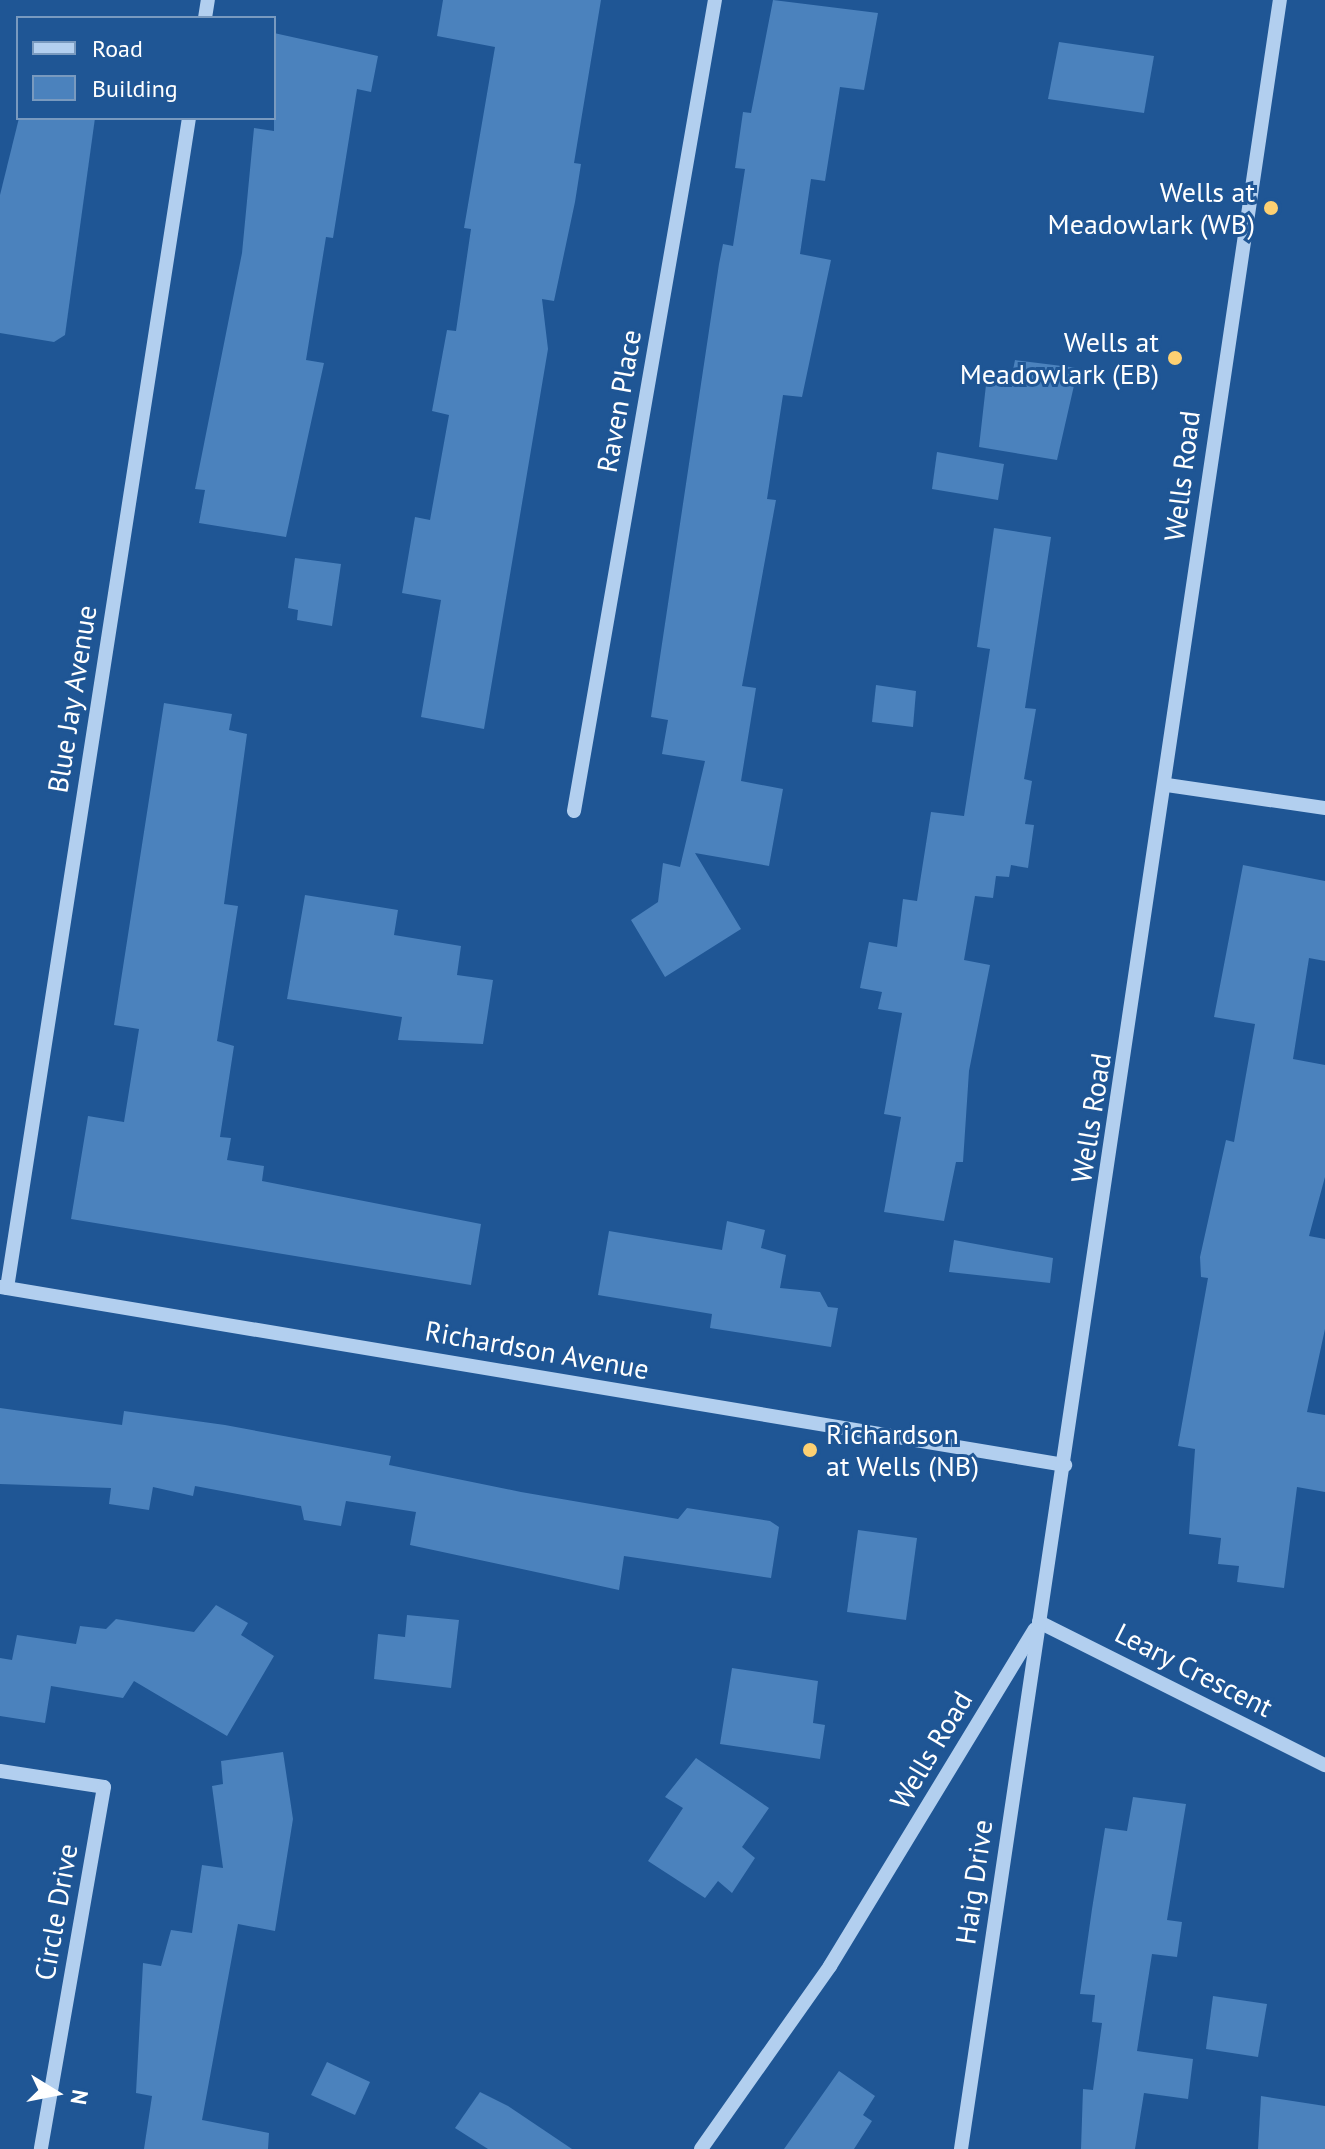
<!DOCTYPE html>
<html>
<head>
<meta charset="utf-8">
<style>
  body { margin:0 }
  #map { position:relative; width:1325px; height:2149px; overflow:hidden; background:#1f5695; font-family:"PT Sans",sans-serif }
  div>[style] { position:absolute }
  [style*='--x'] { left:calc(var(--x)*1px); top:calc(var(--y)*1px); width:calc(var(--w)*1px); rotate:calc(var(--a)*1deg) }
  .building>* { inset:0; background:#4b82bd }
  .minor>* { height:14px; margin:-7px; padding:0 7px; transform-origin:7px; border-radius:7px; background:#b2cfef }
  .dots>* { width:22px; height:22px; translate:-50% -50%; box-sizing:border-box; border:4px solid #1f5695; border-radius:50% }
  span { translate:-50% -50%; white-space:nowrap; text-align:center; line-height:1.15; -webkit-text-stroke:6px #1f5695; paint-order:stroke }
  .poi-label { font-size:28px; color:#fff }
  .right { translate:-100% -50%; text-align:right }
  .left { translate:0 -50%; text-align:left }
  .street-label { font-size:28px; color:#fff }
  .legend { position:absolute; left:16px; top:16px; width:260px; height:104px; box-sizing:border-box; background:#1f5695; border:2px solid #799abf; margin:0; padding:10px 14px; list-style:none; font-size:24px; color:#fff }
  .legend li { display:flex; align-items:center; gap:16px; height:40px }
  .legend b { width:40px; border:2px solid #799abf }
  .north { position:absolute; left:16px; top:2053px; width:80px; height:80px; -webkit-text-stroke:6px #1f5695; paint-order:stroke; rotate:100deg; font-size:22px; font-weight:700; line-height:32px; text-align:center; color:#fff }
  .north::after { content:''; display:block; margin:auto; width:28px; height:36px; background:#fff; clip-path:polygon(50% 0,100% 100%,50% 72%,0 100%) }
</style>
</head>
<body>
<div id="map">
  <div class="building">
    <i style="clip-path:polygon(443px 0,601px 0,574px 163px,581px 164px,575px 202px,554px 301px,542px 299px,548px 349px,484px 729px,421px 717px,441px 600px,402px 593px,415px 517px,430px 520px,449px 415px,432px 411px,447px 330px,456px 331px,471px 229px,464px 228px,495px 47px,437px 36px)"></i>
    <i style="clip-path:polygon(773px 0,878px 13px,864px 90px,840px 87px,825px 181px,811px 179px,800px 254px,831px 260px,802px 397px,783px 395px,767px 499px,776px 500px,742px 686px,756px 688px,741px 781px,783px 789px,769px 866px,695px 853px,741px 929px,665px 977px,631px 920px,658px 902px,663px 863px,680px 867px,705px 761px,662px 754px,668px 720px,651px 717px,719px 264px,723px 244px,733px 246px,745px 169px,735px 168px,743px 112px,751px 113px)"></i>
    <i style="clip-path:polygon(274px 33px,378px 56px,371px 92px,357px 89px,333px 238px,326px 237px,306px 360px,324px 363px,286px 537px,199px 523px,205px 490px,195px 489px,242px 253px,254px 128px,274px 131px)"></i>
    <i style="clip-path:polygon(1059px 42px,1154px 56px,1144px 113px,1048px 99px)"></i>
    <i style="clip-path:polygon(19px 118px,95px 118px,65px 335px,54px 342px,0 333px,0 195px)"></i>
    <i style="clip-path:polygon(1015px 360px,1078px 368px,1057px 460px,979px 447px,987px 376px,1011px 380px)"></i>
    <i style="clip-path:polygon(937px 452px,1004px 464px,998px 500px,932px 489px)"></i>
    <i style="clip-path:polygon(994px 528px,1051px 537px,1025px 708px,1036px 709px,1024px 779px,1032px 781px,1025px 824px,1034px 825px,1028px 868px,1011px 865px,1009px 877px,996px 876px,993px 898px,975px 896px,964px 960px,990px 965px,969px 1071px,963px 1162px,956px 1162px,944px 1221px,884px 1212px,901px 1117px,884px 1114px,902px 1013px,878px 1009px,882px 992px,860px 988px,869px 942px,897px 947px,903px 899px,917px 901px,931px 812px,964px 816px,990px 649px,977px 647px)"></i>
    <i style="clip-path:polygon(295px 558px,341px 564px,332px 626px,297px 620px,298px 610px,288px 608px)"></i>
    <i style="clip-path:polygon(876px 685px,916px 691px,913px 727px,872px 722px)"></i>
    <i style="clip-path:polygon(164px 703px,232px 714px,229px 730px,247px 734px,224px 904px,238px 906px,217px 1041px,234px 1046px,220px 1137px,231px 1138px,227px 1160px,264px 1166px,262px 1181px,481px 1224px,471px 1285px,71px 1219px,88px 1116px,124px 1122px,139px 1029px,114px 1025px)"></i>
    <i style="clip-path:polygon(1243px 865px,1325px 881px,1325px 961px,1309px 958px,1293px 1059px,1325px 1065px,1325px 1177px,1309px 1236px,1325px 1239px,1325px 1329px,1307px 1412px,1325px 1415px,1325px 1492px,1297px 1487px,1284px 1588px,1237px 1582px,1239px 1566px,1218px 1564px,1221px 1538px,1189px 1534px,1195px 1449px,1178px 1446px,1208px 1278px,1201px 1277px,1200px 1257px,1226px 1140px,1234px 1142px,1255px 1024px,1214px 1017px)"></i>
    <i style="clip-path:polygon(305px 895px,398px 910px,394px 935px,461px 946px,457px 975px,493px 980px,483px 1044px,398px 1040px,402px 1017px,287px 999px)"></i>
    <i style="clip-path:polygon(727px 1221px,765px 1230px,761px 1248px,786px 1255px,780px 1288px,820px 1292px,828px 1307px,838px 1308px,831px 1347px,710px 1328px,712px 1314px,598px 1295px,609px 1231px,722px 1250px)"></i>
    <i style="clip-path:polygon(954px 1240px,1053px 1258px,1050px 1283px,949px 1272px)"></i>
    <i style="clip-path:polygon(0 1408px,122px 1425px,124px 1411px,225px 1425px,391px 1456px,389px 1465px,521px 1492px,678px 1519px,687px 1508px,770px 1521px,779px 1527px,771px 1578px,624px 1556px,619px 1590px,410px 1545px,416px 1512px,346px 1501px,341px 1526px,304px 1520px,301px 1506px,195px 1486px,193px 1496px,153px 1487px,149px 1510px,109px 1504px,111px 1488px,0 1484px)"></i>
    <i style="clip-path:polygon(858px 1530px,917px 1538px,906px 1620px,847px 1612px)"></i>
    <i style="clip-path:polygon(216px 1605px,248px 1623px,241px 1635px,274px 1656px,227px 1736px,134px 1681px,123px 1698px,51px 1686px,45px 1723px,0 1716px,0 1658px,12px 1660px,17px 1635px,76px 1644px,80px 1626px,106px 1629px,116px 1619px,194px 1632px)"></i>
    <i style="clip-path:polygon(407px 1615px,459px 1620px,451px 1688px,374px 1679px,378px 1634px,405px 1637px)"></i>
    <i style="clip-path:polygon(732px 1668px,818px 1681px,813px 1723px,825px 1725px,820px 1759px,720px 1744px)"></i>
    <i style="clip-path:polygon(283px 1752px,293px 1819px,275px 1931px,238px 1924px,202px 2120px,269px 2133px,268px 2149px,144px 2149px,152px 2096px,136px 2093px,143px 1963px,161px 1966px,171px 1930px,192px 1933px,202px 1865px,223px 1868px,212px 1786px,223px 1784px,221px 1761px)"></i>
    <i style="clip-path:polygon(696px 1758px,769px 1808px,742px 1847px,755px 1858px,732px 1893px,718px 1881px,705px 1898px,648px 1861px,683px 1808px,665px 1797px)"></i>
    <i style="clip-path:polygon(1133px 1797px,1186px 1804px,1167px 1920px,1182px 1922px,1177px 1957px,1152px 1954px,1137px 2051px,1193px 2059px,1188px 2099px,1144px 2093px,1135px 2149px,1081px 2149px,1083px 2089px,1093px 2090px,1102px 2023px,1092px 2022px,1095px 1995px,1080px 1994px,1092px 1909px,1105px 1828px,1127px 1831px)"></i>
    <i style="clip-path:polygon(1213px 1996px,1267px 2004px,1258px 2057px,1206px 2049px)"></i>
    <i style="clip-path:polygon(327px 2062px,370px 2082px,355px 2115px,311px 2095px)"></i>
    <i style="clip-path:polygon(839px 2071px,875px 2096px,863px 2115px,872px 2121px,854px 2149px,784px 2149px)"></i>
    <i style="clip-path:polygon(480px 2092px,508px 2106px,572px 2149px,488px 2149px,455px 2128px)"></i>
    <i style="clip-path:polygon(1261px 2096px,1325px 2106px,1325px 2149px,1258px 2149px)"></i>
  </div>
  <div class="minor">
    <i style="--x:205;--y:18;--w:18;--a:-81"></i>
    <i style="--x:1167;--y:785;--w:160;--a:8.3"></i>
    <i style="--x:574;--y:811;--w:823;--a:-80.14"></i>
    <i style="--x:0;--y:1287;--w:1080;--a:9.49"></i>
    <i style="--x:7;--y:1288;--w:1184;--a:-81.16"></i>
    <i style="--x:1039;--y:1622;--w:320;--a:26.6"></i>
    <i style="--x:0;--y:1771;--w:105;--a:8.7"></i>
    <i style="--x:104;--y:1787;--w:367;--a:99.9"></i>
    <i style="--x:701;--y:2149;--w:224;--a:-54.8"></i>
    <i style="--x:830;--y:1966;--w:394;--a:-58.7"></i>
    <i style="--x:961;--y:2149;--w:2173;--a:-81.56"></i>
  </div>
  <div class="dots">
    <i style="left:1271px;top:208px;background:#fdd072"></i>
    <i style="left:1175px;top:358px;background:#fdd072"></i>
    <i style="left:810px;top:1450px;background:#fdd072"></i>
  </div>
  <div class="poi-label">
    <span class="right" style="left:1255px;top:208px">Wells at<br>Meadowlark (WB)</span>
    <span class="right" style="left:1159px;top:358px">Wells at<br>Meadowlark (EB)</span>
    <span class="left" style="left:826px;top:1450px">Richardson<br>at Wells (NB)</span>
  </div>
  <div class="street-label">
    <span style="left:619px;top:401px;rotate:-80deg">Raven Place</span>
    <span style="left:1182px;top:476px;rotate:-83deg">Wells Road</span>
    <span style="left:72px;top:699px;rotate:-81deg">Blue Jay Avenue</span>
    <span style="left:1091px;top:1118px;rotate:-81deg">Wells Road</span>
    <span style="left:537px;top:1350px;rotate:10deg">Richardson Avenue</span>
    <span style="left:1194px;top:1670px;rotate:27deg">Leary Crescent</span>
    <span style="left:931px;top:1750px;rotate:-59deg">Wells Road</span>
    <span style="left:974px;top:1882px;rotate:-82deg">Haig Drive</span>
    <span style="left:56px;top:1912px;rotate:-80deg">Circle Drive</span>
  </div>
  <ul class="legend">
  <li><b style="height:10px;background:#b2cfef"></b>Road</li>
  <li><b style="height:22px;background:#4b82bd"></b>Building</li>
  </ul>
  <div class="north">N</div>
</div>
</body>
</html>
